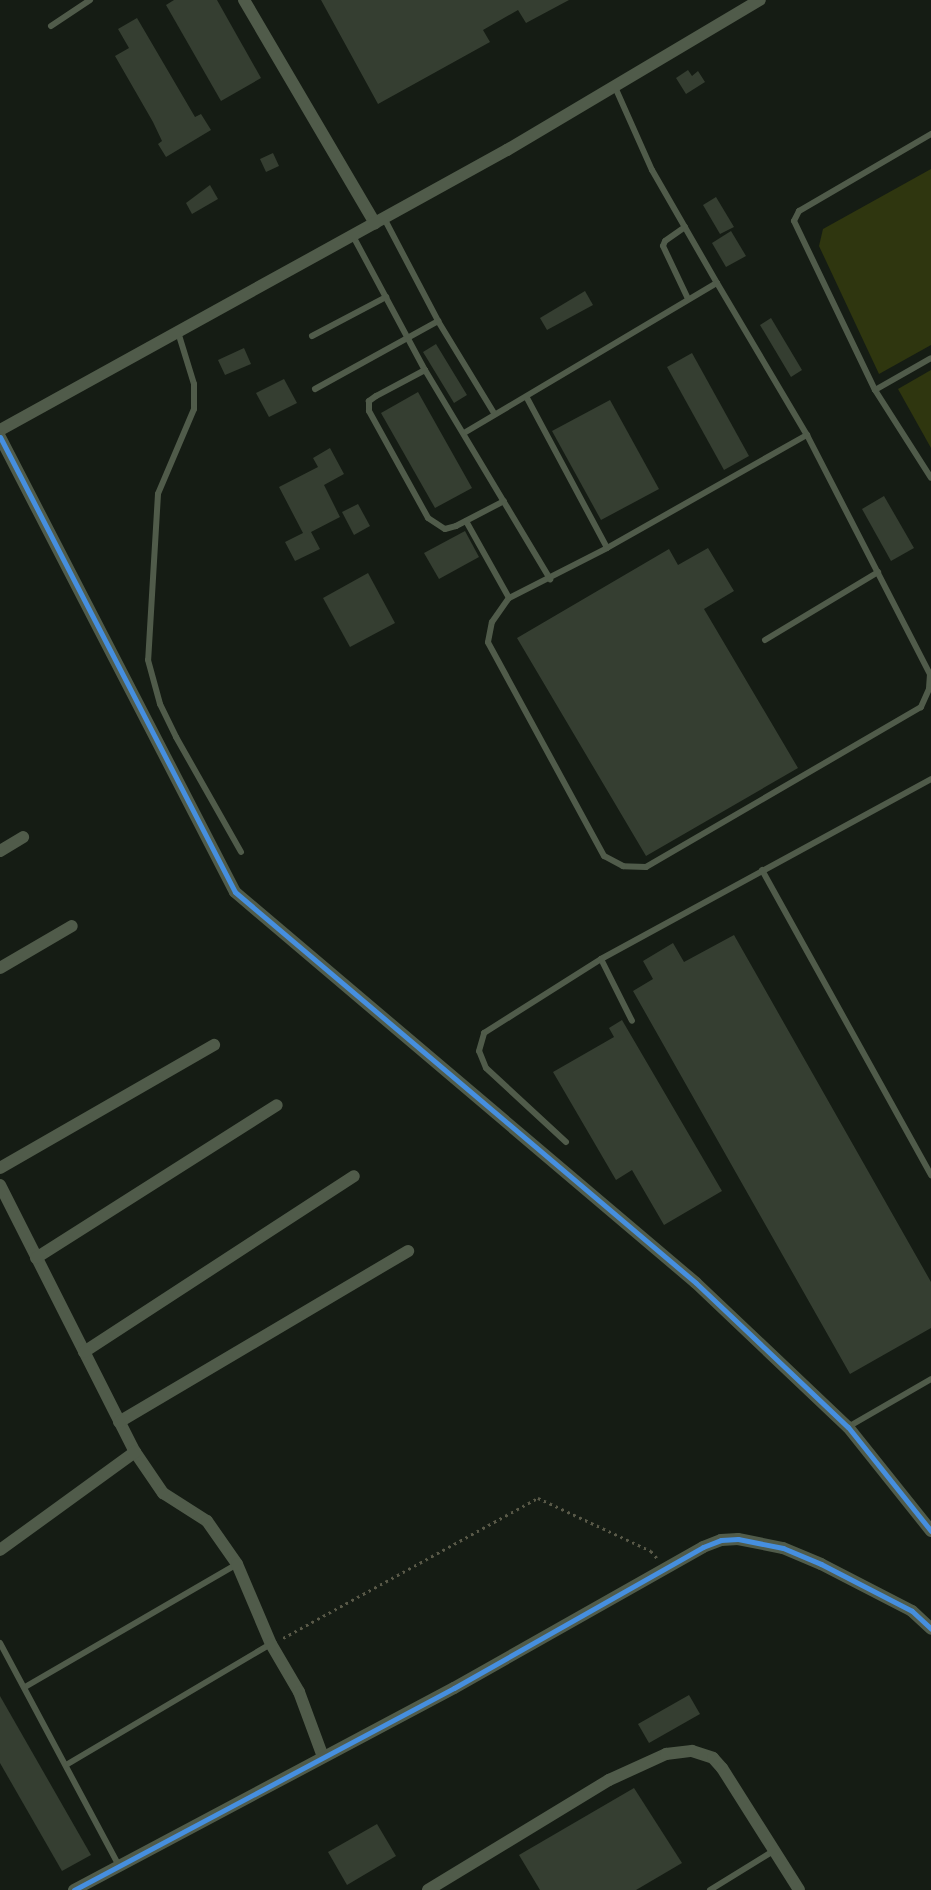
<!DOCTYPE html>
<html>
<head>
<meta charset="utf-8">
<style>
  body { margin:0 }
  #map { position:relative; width:931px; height:1890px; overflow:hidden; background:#151c14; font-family:Cabin,sans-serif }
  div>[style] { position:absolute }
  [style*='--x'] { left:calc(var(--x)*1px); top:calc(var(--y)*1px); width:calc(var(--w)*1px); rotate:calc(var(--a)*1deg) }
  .water>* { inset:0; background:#2f360f }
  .building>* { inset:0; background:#353e31 }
  .path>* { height:2.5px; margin-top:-1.25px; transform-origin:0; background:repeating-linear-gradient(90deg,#595948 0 2.5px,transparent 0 6.5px) }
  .service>* { height:6px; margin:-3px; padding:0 3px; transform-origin:3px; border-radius:3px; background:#505b4a }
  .minor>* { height:12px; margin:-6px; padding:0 6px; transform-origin:6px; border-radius:6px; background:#505b4a }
  .cycleway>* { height:5px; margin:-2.5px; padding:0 2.5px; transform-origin:2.5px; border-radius:2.5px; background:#468fdf }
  span { translate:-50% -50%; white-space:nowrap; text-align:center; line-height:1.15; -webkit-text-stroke:5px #141f10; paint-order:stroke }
</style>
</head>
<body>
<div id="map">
  <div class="water">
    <i style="clip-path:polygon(931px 169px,931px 345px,879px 374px,819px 246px,823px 229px)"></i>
    <i style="clip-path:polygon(931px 370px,931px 448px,898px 389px)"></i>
  </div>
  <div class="building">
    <i style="clip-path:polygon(174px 0,217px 0,261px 78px,221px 101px,166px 5px)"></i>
    <i style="clip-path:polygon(321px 0,569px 0,526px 23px,518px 10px,483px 30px,490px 42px,378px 104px)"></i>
    <i style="clip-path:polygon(137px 18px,195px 117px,201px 114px,211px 130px,166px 157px,158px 144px,162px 141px,153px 122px,115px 56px,129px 48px,118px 29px)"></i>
    <i style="clip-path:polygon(688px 70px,692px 76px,698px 71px,705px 82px,686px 94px,676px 78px)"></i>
    <i style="clip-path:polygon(273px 153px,279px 166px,266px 172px,260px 159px)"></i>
    <i style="clip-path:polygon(210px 185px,218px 199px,192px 214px,186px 203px)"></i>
    <i style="clip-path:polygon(716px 197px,734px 227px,720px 234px,703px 205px)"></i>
    <i style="clip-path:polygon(731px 231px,746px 256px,726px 267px,712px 243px)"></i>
    <i style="clip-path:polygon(585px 291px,593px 305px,547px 330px,540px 318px)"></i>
    <i style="clip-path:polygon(771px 318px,802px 370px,791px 377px,760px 325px)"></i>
    <i style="clip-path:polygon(436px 344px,467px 395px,454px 403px,423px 352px)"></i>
    <i style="clip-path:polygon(244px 348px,251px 364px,225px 375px,218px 360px)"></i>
    <i style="clip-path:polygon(692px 353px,749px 456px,724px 470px,667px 367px)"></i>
    <i style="clip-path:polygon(284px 379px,297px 403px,269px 417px,256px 393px)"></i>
    <i style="clip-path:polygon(418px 392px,472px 488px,435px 508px,381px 413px)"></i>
    <i style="clip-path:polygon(610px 400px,659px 489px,601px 520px,552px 431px)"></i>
    <i style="clip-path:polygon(330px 448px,344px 474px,324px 485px,340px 517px,311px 532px,320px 549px,295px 561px,285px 542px,303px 533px,279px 487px,318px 467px,313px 458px)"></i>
    <i style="clip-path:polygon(884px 496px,914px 548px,891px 561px,862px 509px)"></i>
    <i style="clip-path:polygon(358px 504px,370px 526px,354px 535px,342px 512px)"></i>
    <i style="clip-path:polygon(465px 531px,479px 557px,439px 579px,424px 553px)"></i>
    <i style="clip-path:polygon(708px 548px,734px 591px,704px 609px,798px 768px,646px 856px,517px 638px,669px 549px,678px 565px)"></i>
    <i style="clip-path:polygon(368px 573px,395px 623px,350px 647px,323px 598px)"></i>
    <i style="clip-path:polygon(734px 935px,931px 1282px,931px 1328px,850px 1374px,633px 991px,653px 979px,643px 961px,673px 943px,684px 962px)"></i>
    <i style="clip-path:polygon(622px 1020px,722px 1191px,664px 1225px,632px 1170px,616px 1180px,553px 1072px,614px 1037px,609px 1028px)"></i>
    <i style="clip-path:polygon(689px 1695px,700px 1714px,649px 1743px,638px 1724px)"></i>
    <i style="clip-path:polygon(0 1696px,91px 1855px,62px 1871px,0 1763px)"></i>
    <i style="clip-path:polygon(634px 1788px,682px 1863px,636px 1890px,540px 1890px,519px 1855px)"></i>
    <i style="clip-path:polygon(377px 1824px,396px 1856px,347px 1885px,328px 1852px)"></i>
  </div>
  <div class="path">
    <i style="--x:283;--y:1638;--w:291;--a:-28.8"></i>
    <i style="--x:538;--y:1498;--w:125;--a:25.1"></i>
    <i style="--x:651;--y:1551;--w:9;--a:49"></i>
  </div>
  <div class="service">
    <i style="--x:51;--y:26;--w:47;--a:-33.7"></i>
    <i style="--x:615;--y:87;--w:91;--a:66"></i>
    <i style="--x:652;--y:170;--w:130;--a:60.1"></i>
    <i style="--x:931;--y:134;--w:153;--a:149.7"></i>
    <i style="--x:799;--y:211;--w:11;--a:117"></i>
    <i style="--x:794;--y:221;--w:187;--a:64.4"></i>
    <i style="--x:875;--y:390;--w:104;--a:57.5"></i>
    <i style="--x:384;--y:218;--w:116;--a:62.3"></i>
    <i style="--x:438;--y:321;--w:108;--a:58.7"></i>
    <i style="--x:685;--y:227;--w:24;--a:145"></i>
    <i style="--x:665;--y:241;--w:5;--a:112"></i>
    <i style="--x:663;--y:246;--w:59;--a:64.7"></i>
    <i style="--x:353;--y:236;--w:152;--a:61.8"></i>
    <i style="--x:425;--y:370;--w:244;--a:59.1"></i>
    <i style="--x:178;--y:332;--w:54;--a:72.9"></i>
    <i style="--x:194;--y:384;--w:25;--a:90"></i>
    <i style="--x:194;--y:409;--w:92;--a:113"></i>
    <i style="--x:158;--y:494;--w:166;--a:93.4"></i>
    <i style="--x:148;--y:660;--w:46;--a:74.7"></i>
    <i style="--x:160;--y:704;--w:37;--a:64"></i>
    <i style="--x:176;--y:737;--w:132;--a:60.5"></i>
    <i style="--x:312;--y:336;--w:84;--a:-27.8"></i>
    <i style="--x:425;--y:370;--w:55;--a:152"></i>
    <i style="--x:376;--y:396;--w:9;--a:144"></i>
    <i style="--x:369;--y:401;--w:10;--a:90"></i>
    <i style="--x:369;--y:411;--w:122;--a:61.1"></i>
    <i style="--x:428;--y:518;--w:20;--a:33"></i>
    <i style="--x:445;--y:529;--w:11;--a:-15"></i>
    <i style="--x:456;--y:526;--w:54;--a:-27.5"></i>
    <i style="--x:315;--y:389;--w:141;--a:-28.9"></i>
    <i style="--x:875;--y:390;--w:64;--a:-29.7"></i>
    <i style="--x:527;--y:398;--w:170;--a:61.9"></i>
    <i style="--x:464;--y:433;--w:294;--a:-30.7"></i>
    <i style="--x:717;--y:283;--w:177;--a:59.4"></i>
    <i style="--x:807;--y:435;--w:269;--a:62.8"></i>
    <i style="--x:930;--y:674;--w:15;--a:94"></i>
    <i style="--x:929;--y:689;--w:20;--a:114"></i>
    <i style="--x:921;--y:707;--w:318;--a:149.8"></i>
    <i style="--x:646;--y:867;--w:23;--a:-178"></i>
    <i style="--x:623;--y:866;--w:21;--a:-152"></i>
    <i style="--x:604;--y:856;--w:243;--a:-118.5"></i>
    <i style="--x:488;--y:642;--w:20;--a:-79"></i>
    <i style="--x:492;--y:622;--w:29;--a:-55"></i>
    <i style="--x:509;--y:598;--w:110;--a:-27"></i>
    <i style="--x:607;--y:548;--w:230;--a:-29.5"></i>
    <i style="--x:466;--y:521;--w:88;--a:60.8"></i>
    <i style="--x:765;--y:640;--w:132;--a:-31"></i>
    <i style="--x:762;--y:870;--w:349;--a:61"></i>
    <i style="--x:601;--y:959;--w:69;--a:63.4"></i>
    <i style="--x:566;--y:1142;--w:109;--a:-137.2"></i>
    <i style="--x:486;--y:1068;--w:18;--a:-112"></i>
    <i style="--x:479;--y:1051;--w:19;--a:-74"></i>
    <i style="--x:484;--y:1033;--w:138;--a:-32.3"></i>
    <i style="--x:601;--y:959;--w:376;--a:-28.6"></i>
    <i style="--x:848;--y:1427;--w:96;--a:-30"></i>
    <i style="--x:0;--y:1643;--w:253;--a:61.9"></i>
    <i style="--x:25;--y:1687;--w:245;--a:-30.1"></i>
    <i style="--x:66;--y:1765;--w:238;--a:-30.6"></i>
    <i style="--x:710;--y:1890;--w:76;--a:-31.6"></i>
  </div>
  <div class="minor">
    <i style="--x:244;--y:0;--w:259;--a:59.6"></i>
    <i style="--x:0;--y:430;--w:579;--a:-28.91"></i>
    <i style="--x:507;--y:150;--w:294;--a:-30.7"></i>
    <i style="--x:0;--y:437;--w:512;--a:62.68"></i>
    <i style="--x:235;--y:892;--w:604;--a:40.3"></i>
    <i style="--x:696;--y:1283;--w:209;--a:43.5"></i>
    <i style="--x:848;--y:1427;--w:133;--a:51.4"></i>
    <i style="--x:0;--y:851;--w:27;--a:-31"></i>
    <i style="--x:0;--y:968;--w:83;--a:-30.3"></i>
    <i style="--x:0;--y:1168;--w:247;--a:-29.9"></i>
    <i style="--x:0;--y:1185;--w:299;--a:63.2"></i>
    <i style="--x:135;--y:1452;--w:50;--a:55.7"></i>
    <i style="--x:163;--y:1493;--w:52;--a:32.5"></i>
    <i style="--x:207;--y:1521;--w:52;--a:55.1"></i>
    <i style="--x:237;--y:1564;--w:87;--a:67"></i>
    <i style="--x:271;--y:1644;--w:56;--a:59.7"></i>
    <i style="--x:299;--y:1692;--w:69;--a:69.7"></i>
    <i style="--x:36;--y:1258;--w:285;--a:-32.4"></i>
    <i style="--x:84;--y:1352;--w:322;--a:-33.1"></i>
    <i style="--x:119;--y:1422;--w:336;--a:-30.6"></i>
    <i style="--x:0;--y:1550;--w:167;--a:-36"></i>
    <i style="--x:74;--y:1890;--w:430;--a:-28"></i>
    <i style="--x:454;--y:1688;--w:286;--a:-29.5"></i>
    <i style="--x:703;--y:1547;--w:19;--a:-21"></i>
    <i style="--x:721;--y:1540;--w:17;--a:-3"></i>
    <i style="--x:738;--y:1539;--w:46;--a:11.3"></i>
    <i style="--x:783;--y:1548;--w:41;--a:22.8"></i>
    <i style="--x:821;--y:1564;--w:102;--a:27.3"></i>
    <i style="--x:912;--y:1611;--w:26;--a:43"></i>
    <i style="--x:428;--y:1890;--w:212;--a:-31.3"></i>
    <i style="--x:609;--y:1780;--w:63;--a:-24.5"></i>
    <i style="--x:666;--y:1754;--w:26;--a:-7"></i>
    <i style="--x:692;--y:1751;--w:22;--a:18"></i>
    <i style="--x:713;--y:1758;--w:13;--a:48"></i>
    <i style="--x:722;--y:1768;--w:144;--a:57.7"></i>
  </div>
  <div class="cycleway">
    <i style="--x:0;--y:437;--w:512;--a:62.68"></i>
    <i style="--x:235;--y:892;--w:604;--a:40.3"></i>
    <i style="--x:696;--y:1283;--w:209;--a:43.5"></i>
    <i style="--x:848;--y:1427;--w:133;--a:51.4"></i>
    <i style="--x:74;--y:1890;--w:430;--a:-28"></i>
    <i style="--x:454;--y:1688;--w:286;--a:-29.5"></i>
    <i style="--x:703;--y:1547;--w:19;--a:-21"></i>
    <i style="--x:721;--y:1540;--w:17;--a:-3"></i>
    <i style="--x:738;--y:1539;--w:46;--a:11.3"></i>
    <i style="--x:783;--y:1548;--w:41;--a:22.8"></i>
    <i style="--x:821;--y:1564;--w:102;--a:27.3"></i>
    <i style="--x:912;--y:1611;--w:26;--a:43"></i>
  </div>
</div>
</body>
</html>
